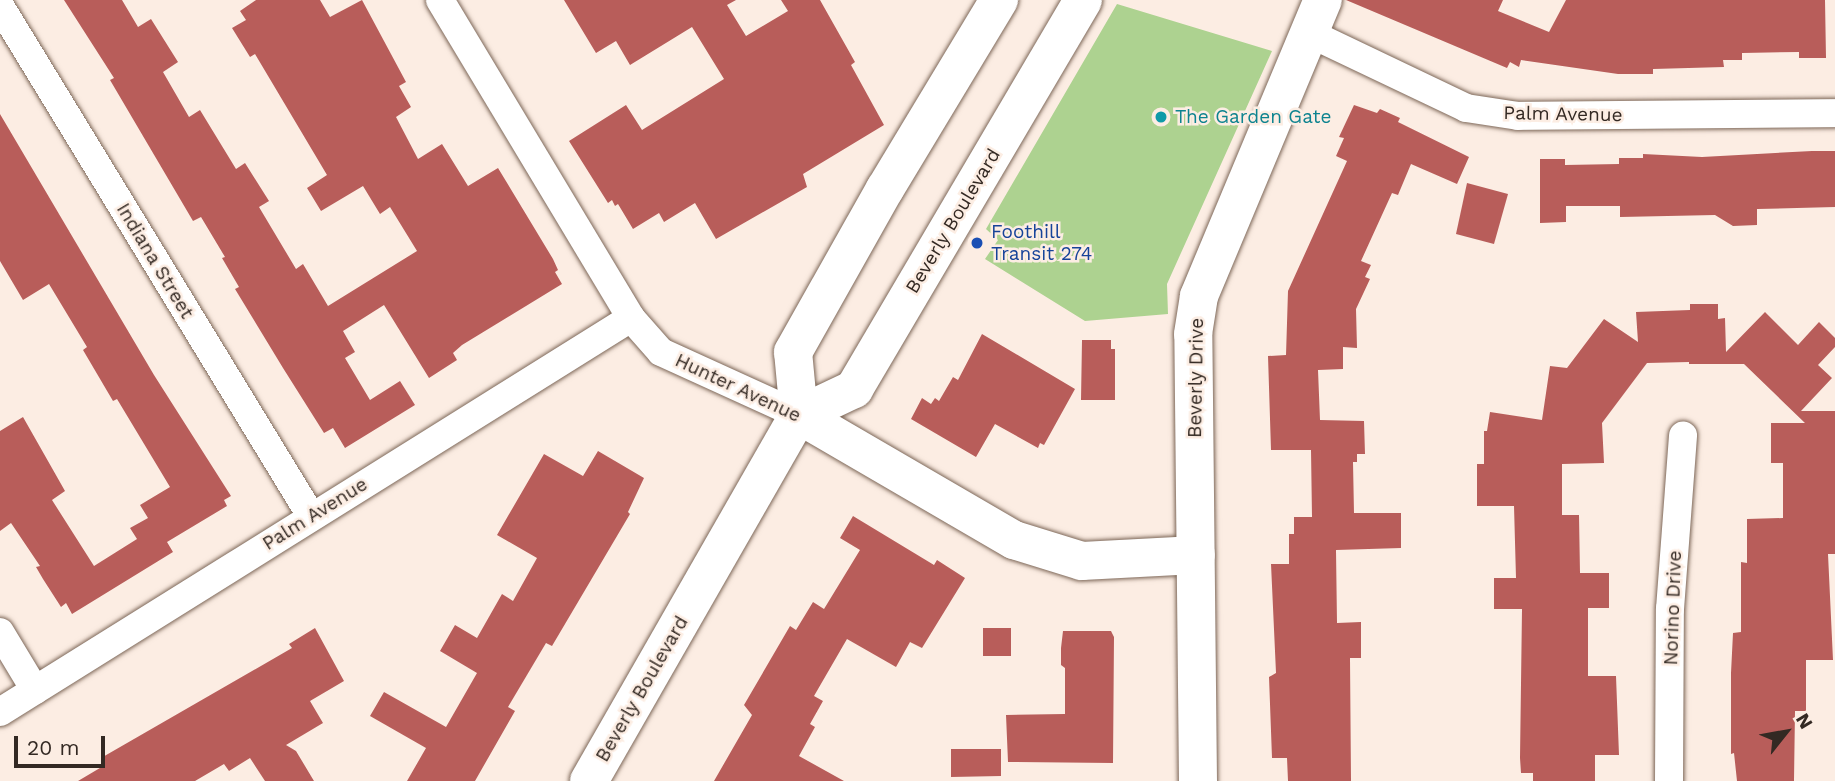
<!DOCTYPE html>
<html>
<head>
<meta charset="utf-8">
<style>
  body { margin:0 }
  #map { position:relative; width:1835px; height:781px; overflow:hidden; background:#fcede3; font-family:"Work Sans",sans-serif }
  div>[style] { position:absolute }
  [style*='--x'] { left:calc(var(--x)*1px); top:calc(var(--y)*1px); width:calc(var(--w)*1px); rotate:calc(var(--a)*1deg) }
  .green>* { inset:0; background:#add290 }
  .building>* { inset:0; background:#b85d5a }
  .roads { filter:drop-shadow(0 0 2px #7d6758) drop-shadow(0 0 2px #7d6758) }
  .street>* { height:28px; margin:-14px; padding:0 14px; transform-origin:14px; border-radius:14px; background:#fff }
  .secondary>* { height:38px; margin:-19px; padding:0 19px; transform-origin:19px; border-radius:19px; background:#fff }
  .dots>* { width:19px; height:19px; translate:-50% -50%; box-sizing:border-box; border:4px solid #fcede3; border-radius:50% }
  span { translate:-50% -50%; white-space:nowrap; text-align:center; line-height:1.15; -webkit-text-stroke:5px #fcede3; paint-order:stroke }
  .street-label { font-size:19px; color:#332923 }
  .culture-label { font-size:19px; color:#0d838f }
  .left { translate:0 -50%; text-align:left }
  .transit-label { font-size:19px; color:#164399 }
  .north { position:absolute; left:1751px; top:697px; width:70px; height:70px; -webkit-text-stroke:5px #fcede3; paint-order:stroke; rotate:59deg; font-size:19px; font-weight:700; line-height:28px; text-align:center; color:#332923 }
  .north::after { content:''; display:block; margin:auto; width:24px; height:32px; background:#332923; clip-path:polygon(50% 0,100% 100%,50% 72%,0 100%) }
  .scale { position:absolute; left:14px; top:736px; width:91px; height:32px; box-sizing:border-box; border:4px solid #332923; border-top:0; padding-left:9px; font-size:21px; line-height:24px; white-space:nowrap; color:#332923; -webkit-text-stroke:5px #fcede3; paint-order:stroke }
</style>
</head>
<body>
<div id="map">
  <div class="green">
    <i style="clip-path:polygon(1117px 4px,1272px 51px,1167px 284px,1168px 314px,1085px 321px,985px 259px,998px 240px,986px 229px)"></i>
  </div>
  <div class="building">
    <i style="clip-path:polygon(64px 0,122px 0,138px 27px,151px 19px,178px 62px,163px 72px,189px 117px,200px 110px,236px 169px,245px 163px,269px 201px,259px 207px,296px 269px,303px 264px,328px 306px,417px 251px,390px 207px,380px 214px,363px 186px,321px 211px,307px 188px,327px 175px,255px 54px,250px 57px,232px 28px,246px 20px,240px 11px,256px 0,320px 0,330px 17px,362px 0,406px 82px,399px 86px,411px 107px,396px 117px,418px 159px,442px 144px,468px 186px,498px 168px,553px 259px,558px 270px,555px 272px,562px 284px,462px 345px,453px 353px,457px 360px,429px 378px,384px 305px,343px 331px,355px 352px,345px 358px,370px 400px,400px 381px,415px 405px,345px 448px,333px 428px,324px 433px,283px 368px,235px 289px,239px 287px,222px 258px,225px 257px,201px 217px,193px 221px,110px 80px,114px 78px)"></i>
    <i style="clip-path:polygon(564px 0,736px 0,727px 5px,746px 36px,788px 11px,781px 0,820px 0,855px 62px,851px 65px,884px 125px,803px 174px,807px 187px,716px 239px,695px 203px,664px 222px,659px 213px,633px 229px,618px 204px,615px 206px,612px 200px,608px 203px,569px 141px,626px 105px,642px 130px,724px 79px,692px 27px,630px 65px,616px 41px,596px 53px)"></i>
    <i style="clip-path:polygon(1346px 0,1503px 0,1498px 11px,1549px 32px,1566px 0,1825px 0,1826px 58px,1799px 58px,1799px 52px,1742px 53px,1742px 60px,1723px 60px,1724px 67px,1653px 69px,1653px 74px,1618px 74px,1521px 60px,1519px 67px,1510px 62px,1507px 68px)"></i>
    <i style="clip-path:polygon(1354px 105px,1377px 113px,1380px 109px,1400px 118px,1398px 122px,1469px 157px,1457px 184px,1411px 164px,1398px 195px,1392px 193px,1361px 261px,1371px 265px,1365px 277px,1370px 279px,1356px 309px,1357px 348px,1343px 347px,1343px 369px,1318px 370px,1320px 420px,1364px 421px,1365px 454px,1357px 454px,1357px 462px,1353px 462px,1354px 513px,1401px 513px,1401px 548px,1336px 550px,1337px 623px,1361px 622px,1361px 658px,1350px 658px,1351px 781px,1288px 781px,1287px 758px,1272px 758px,1269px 677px,1276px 673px,1271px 564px,1289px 564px,1289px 534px,1294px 534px,1294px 517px,1312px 517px,1311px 450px,1271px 450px,1268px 356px,1286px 355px,1288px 291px,1347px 161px,1336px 156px,1344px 138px,1339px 137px)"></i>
    <i style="clip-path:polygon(0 114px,154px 375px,231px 496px,224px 500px,227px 506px,167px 542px,173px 552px,72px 614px,66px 603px,61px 607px,43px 579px,36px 567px,40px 566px,11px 523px,0 531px,0 431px,23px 417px,65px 491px,52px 500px,94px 566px,137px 539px,130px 528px,148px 518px,140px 505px,170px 487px,117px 399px,113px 401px,83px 350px,87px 347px,49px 284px,23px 300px,0 261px)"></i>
    <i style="clip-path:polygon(1812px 151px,1835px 151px,1835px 207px,1757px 209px,1757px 225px,1733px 226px,1715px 215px,1620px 217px,1620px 206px,1566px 206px,1566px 222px,1540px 223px,1540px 159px,1565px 159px,1565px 165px,1619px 164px,1619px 158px,1643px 158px,1643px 154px,1702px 157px)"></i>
    <i style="clip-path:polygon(1467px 183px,1508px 194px,1494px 244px,1456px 234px)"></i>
    <i style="clip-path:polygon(1690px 304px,1718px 304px,1718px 319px,1725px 318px,1726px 352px,1765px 312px,1798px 345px,1819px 322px,1835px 338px,1835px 347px,1818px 365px,1832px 378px,1801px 411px,1835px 411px,1835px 554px,1828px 554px,1833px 660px,1806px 660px,1806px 711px,1795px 711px,1794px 781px,1737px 781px,1734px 753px,1731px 754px,1731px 673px,1733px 633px,1741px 632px,1741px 562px,1747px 563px,1747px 519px,1783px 518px,1783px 463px,1771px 463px,1771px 423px,1805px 423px,1744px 364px,1689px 364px,1689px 362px,1647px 363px,1602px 423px,1604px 463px,1562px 464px,1562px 515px,1579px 515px,1580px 573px,1609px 573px,1609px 608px,1588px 608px,1588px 676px,1616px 676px,1619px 755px,1595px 755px,1595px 781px,1533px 781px,1533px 773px,1521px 773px,1520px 758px,1522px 609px,1494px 609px,1494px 578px,1516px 578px,1514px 506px,1477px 506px,1477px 464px,1484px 464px,1484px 431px,1487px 431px,1490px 412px,1542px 420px,1550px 366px,1567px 368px,1604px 319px,1638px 342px,1636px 312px,1690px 310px)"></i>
    <i style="clip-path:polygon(982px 334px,1075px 389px,1044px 445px,1040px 443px,1038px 448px,995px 424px,976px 457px,911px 419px,922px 398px,931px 404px,935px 398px,939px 401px,953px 377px,958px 380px)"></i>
    <i style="clip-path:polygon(1082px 340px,1111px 340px,1111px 349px,1115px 349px,1115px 400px,1081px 400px)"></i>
    <i style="clip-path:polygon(598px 451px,644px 478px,628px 512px,630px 514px,552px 646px,546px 643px,508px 707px,515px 711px,475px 781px,407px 781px,426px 748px,370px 716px,384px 692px,446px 727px,477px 673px,440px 651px,455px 625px,477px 638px,502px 594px,513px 601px,537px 558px,497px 535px,544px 454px,583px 476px)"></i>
    <i style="clip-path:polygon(853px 516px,934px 565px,937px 560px,965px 578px,922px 648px,910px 642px,896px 667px,847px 639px,814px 696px,823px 701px,810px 724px,815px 727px,799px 756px,844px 781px,714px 781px,752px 715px,744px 705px,790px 626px,796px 630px,813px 602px,824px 609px,860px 550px,840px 538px)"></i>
    <i style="clip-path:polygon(315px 628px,344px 681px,310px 701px,323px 723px,286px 745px,296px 751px,314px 781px,265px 781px,250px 758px,229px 771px,224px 764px,195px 781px,78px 781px,105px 765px,101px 758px,292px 648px,289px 644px)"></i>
    <i style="clip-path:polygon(983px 628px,1011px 628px,1011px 656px,983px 656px)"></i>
    <i style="clip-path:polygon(1063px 631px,1111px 631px,1114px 637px,1113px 763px,1008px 762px,1006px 715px,1065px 714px,1065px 668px,1061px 665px,1061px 648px)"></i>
    <i style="clip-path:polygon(951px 749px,1001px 749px,1001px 776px,951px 777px)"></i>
  </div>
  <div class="roads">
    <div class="street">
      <i style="--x:440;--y:0;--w:371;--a:59"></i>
      <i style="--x:631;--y:318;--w:45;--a:48.6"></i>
      <i style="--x:661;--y:352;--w:152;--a:24.5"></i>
      <i style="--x:0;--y:6;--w:597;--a:58.62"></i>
      <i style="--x:1309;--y:33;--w:174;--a:25.5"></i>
      <i style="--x:1466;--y:108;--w:53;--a:8.7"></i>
      <i style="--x:1518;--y:116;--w:317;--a:-0.5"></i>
      <i style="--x:0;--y:632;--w:68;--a:58.9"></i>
      <i style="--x:0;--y:712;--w:744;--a:-31.98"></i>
      <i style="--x:1669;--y:781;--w:172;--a:-89.7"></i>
      <i style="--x:1670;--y:609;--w:174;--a:-85.7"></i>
    </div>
    <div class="secondary">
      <i style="--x:799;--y:415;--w:63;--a:-95.4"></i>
      <i style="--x:793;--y:352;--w:187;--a:-60.6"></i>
      <i style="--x:885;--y:189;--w:221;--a:-58.9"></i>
      <i style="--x:799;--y:415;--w:249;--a:30.2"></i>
      <i style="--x:1014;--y:540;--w:71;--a:17.2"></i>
      <i style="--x:1082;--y:561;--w:114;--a:-3"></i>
      <i style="--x:589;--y:781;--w:422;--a:-60.2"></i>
      <i style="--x:799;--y:415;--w:61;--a:-25.3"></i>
      <i style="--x:854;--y:389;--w:451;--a:-59.5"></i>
      <i style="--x:1198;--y:781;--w:447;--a:-90.6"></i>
      <i style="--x:1193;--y:334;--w:38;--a:-81"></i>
      <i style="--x:1199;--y:296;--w:321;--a:-67.3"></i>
    </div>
  </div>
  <div class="dots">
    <i style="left:1161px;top:117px;background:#0f9aa8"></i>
    <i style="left:977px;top:243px;background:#1a4fb4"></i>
  </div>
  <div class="street-label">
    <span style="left:1563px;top:114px;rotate:1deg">Palm Avenue</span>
    <span style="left:953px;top:221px;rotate:-59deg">Beverly Boulevard</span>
    <span style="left:155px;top:261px;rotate:59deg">Indiana Street</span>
    <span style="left:1196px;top:378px;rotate:-89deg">Beverly Drive</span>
    <span style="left:738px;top:388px;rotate:25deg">Hunter Avenue</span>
    <span style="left:315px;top:514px;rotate:-32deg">Palm Avenue</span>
    <span style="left:1673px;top:608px;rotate:-88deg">Norino Drive</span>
    <span style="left:642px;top:689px;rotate:-60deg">Beverly Boulevard</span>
  </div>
  <div class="culture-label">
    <span class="left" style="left:1175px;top:117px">The Garden Gate</span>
  </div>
  <div class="transit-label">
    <span class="left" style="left:991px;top:243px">Foothill<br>Transit 274</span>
  </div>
  <div class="north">N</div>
  <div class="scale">20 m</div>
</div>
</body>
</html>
